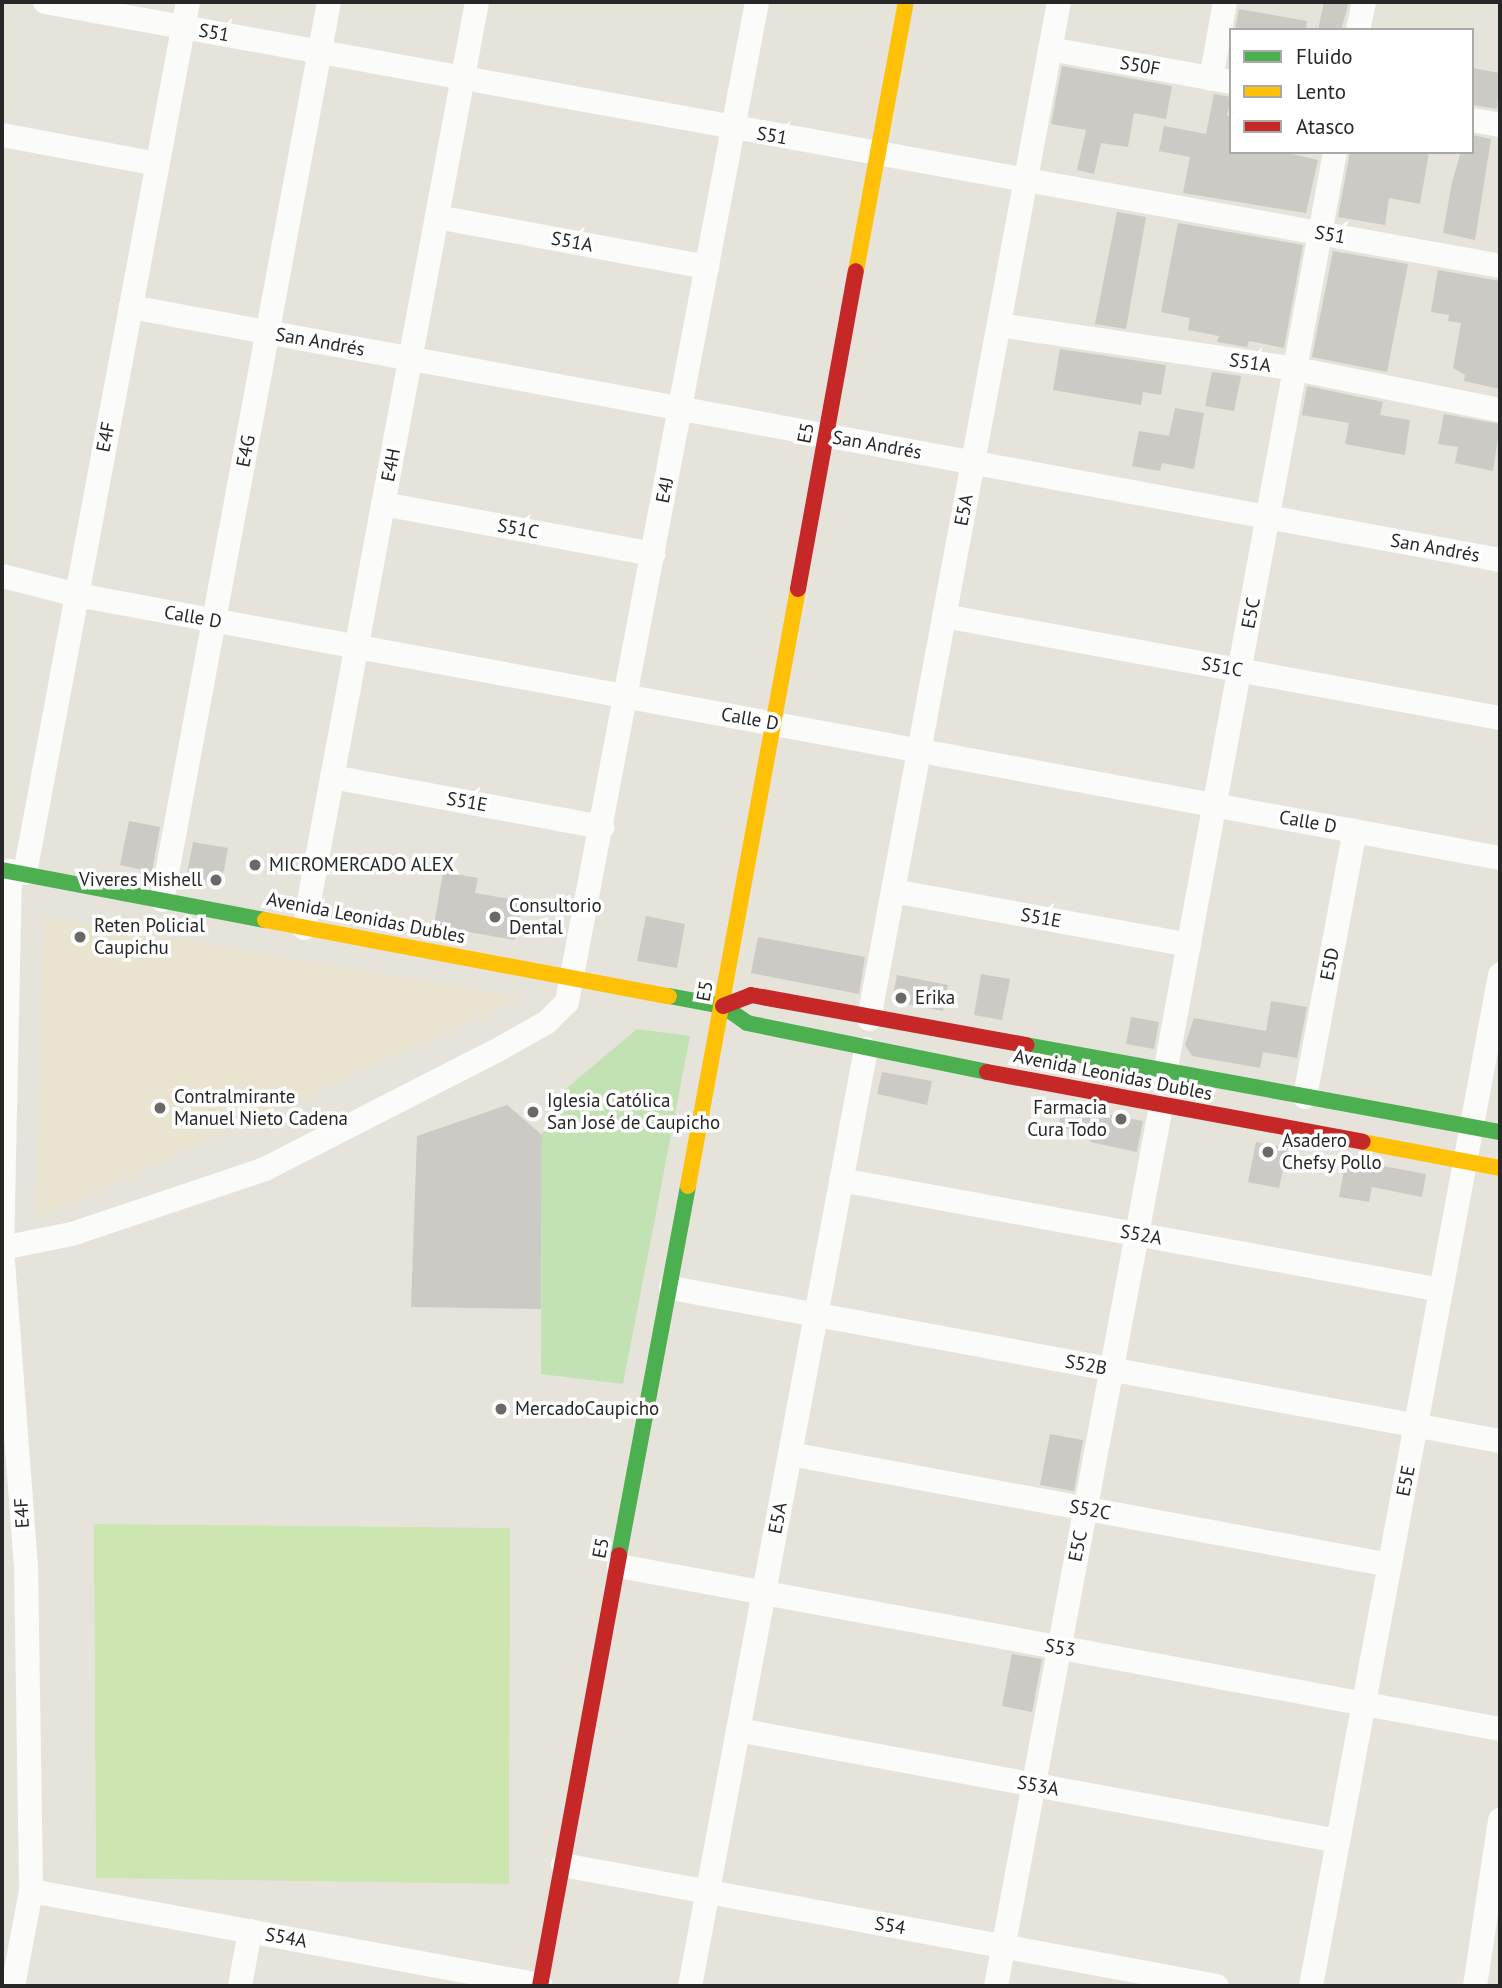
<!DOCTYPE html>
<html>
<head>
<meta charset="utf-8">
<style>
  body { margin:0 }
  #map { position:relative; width:1502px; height:1988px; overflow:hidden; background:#e6e3db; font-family:"PT Sans",sans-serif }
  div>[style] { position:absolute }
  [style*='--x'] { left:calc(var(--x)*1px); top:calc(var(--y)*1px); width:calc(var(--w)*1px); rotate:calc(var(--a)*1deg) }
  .education>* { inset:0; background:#e9e4cf }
  .green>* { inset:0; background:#c2e2b3 }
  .pitch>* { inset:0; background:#cde6b1 }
  .building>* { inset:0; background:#cccac5 }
  .street>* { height:24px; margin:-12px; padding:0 12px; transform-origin:12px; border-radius:12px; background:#fbfbfa }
  .fast>* { height:16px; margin:-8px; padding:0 8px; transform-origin:8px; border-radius:8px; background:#4caf50 }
  .slow>* { height:16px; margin:-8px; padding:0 8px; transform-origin:8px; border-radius:8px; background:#ffc107 }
  .jam>* { height:16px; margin:-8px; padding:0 8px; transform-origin:8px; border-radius:8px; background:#c62828 }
  .dots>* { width:19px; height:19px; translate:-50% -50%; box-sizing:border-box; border:4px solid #fff; border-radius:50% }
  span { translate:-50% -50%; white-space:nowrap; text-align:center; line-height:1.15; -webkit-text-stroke:7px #fff; paint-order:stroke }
  .street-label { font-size:19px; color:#272727 }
  .poi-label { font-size:19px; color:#272727 }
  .left { translate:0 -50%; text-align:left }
  .right { translate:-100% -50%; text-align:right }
  .frame { position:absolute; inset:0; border:4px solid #272727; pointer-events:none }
  .legend { position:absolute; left:1229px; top:28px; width:245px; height:126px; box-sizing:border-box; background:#fff; border:2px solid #a9a9a9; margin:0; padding:9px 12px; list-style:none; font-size:21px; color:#272727 }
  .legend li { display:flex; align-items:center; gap:14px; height:35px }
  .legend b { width:35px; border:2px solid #a9a9a9 }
</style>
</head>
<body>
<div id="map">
  <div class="education">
    <i style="clip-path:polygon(44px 917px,523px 997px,36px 1218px)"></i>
  </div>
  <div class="green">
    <i style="clip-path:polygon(637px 1029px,690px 1036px,623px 1384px,541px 1374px,542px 1135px,556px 1097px)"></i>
  </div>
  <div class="pitch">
    <i style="clip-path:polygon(94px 1524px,510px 1528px,509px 1884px,96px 1878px)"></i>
  </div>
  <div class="building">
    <i style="clip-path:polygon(1324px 2px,1349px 2px,1341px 30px,1318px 30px)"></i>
    <i style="clip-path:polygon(1239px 9px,1307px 21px,1306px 30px,1235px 30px)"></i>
    <i style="clip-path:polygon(1062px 66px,1172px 86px,1166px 119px,1134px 113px,1128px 147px,1101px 143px,1094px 174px,1077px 170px,1086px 130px,1051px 124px)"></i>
    <i style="clip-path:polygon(1472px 68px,1500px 73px,1497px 109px,1472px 105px)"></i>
    <i style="clip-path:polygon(1214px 94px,1231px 97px,1227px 116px,1231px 116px,1231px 152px,1284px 152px,1318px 160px,1306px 213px,1183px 193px,1190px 157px,1159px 151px,1164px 126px,1206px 134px)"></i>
    <i style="clip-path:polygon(1472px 135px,1491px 139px,1475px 240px,1443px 233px,1452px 182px,1461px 152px,1472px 152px)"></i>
    <i style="clip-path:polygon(1350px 152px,1429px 152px,1420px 204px,1389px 198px,1385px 225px,1338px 217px)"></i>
    <i style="clip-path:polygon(1117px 212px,1146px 217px,1126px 329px,1095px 324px)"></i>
    <i style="clip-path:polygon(1178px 223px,1303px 245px,1284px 348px,1249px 341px,1247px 347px,1217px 342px,1219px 336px,1188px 330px,1190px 318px,1161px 312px)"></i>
    <i style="clip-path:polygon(1333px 251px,1408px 264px,1387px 372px,1312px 357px)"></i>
    <i style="clip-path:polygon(1438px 270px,1500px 281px,1500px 389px,1464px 381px,1465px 375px,1453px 368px,1461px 323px,1448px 321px,1449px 315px,1431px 312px)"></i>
    <i style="clip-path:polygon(1060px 349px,1166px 365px,1161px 395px,1143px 392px,1141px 405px,1053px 390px)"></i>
    <i style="clip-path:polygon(1212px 372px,1241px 376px,1234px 411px,1205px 406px)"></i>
    <i style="clip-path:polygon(1307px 386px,1383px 402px,1380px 415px,1410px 420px,1405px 455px,1345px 444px,1349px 423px,1302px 415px)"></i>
    <i style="clip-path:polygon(1175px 408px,1204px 413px,1194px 469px,1162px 463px,1160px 471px,1132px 466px,1139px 431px,1169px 436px)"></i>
    <i style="clip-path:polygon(1444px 414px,1500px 424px,1493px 471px,1455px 463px,1458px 447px,1438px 444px)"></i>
    <i style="clip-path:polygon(129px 821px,160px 827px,152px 872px,120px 865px)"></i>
    <i style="clip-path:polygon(193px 842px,228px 848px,221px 885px,186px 879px)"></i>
    <i style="clip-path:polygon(443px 872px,478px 878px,475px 893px,522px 901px,515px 940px,434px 926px)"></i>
    <i style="clip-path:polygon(646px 916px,685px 924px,677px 968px,637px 961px)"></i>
    <i style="clip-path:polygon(758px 937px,865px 957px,859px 994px,751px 973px)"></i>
    <i style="clip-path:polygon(981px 974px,1010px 979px,1002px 1020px,974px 1015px)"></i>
    <i style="clip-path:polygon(897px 975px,948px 985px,943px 1011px,892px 1001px)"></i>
    <i style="clip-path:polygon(1271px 1001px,1307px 1007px,1297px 1058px,1263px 1052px,1260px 1068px,1192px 1056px,1185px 1045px,1194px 1018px,1266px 1031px)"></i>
    <i style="clip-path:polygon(1131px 1017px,1159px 1022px,1154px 1049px,1126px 1044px)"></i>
    <i style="clip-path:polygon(882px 1072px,932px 1081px,927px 1105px,877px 1094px)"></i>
    <i style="clip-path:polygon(507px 1105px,542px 1135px,541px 1309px,411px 1307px,417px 1136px)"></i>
    <i style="clip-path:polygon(1063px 1106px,1143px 1121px,1137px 1152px,1090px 1142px,1092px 1134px,1058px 1127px)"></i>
    <i style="clip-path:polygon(1256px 1142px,1288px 1148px,1279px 1188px,1248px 1182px)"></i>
    <i style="clip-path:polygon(1346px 1159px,1426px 1174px,1422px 1197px,1372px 1187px,1369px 1202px,1339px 1197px)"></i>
    <i style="clip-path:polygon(1050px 1434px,1083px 1440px,1074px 1491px,1040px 1485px)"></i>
    <i style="clip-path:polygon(1012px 1654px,1042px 1659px,1032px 1712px,1002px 1706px)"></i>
  </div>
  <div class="street">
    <i style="--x:45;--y:2;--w:1479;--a:10.28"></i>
    <i style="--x:1358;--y:30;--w:29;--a:-78"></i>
    <i style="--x:1050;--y:49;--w:184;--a:10.3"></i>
    <i style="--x:1211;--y:79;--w:78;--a:-79.7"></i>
    <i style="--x:1472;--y:120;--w:28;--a:10"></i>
    <i style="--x:2;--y:135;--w:158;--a:10.6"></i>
    <i style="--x:437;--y:217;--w:275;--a:10.5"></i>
    <i style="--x:131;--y:307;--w:1392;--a:10.47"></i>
    <i style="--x:999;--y:325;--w:300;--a:8.4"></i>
    <i style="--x:1296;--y:369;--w:208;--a:11.4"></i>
    <i style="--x:383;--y:504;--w:275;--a:10.5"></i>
    <i style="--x:2;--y:576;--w:77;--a:14.2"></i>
    <i style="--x:77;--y:595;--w:1447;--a:10.47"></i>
    <i style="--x:944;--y:616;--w:565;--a:10.4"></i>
    <i style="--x:332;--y:777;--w:275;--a:10.5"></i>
    <i style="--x:10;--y:871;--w:377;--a:91.2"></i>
    <i style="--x:2;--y:1248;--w:317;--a:85.7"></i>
    <i style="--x:26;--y:1564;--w:327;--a:89.1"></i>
    <i style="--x:31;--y:1891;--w:97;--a:100.7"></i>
    <i style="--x:25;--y:873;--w:886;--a:-79.4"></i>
    <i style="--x:893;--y:891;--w:301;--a:10.3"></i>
    <i style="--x:162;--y:900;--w:913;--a:-79.47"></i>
    <i style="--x:304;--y:928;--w:942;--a:-79.42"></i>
    <i style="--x:869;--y:1019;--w:1035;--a:-79.42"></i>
    <i style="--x:1165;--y:1073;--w:937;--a:-79.54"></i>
    <i style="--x:1305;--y:1097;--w:271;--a:-79.4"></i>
    <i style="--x:841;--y:1180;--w:610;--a:10.39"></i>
    <i style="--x:2;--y:1248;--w:71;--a:-11.3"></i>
    <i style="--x:72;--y:1234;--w:204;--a:-18.6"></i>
    <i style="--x:265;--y:1169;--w:259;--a:-27.1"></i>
    <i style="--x:496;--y:1051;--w:59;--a:-29.6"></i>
    <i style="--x:547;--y:1022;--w:28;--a:-45"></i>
    <i style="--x:567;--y:1002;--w:1018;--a:-79.24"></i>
    <i style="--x:671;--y:1288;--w:843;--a:10.46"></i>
    <i style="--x:790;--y:1454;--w:610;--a:10.48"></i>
    <i style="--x:619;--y:1566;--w:896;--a:10.48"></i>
    <i style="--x:738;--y:1730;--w:610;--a:10.48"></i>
    <i style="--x:563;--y:1865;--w:665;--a:10.48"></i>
    <i style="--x:31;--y:1891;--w:518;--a:10.46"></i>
    <i style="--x:240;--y:1986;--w:56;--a:-79.7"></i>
    <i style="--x:690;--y:1986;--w:953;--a:-79.36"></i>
    <i style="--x:996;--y:1986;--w:895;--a:-79.38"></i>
    <i style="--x:1311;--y:1986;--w:1029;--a:-79.41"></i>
    <i style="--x:1475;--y:1986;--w:168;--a:-81.4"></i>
  </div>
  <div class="fast">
    <i style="--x:2;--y:870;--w:268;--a:10.8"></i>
    <i style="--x:669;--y:996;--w:55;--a:10.5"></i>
    <i style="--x:723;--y:1006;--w:29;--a:35"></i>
    <i style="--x:747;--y:1023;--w:245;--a:11.5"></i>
    <i style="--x:1026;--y:1045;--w:482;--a:10.4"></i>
    <i style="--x:619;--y:1555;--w:375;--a:-79.4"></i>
  </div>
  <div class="slow">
    <i style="--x:856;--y:271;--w:274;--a:-79.5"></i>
    <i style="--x:265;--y:920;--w:411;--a:10.7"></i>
    <i style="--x:1363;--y:1142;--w:139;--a:10.7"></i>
    <i style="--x:688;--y:1186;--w:607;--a:-79.56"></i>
  </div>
  <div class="jam">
    <i style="--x:798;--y:589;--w:323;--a:-79.7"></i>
    <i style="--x:723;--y:1006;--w:30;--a:-21"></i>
    <i style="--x:751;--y:995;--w:280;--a:10.3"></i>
    <i style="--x:987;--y:1072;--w:382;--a:10.5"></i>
    <i style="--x:540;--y:1986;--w:438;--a:-79.6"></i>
  </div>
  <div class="dots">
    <i style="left:255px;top:865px;background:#6a6966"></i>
    <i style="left:216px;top:880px;background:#6a6966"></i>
    <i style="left:495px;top:917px;background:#6a6966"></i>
    <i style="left:80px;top:937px;background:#6a6966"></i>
    <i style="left:901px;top:998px;background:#6a6966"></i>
    <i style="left:160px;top:1108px;background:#6a6966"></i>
    <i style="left:533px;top:1112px;background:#6a6966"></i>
    <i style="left:1121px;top:1119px;background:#6a6966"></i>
    <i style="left:1268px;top:1152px;background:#6a6966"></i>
    <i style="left:501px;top:1409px;background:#6a6966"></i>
  </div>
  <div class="street-label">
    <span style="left:214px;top:33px;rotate:10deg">S51</span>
    <span style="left:1140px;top:66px;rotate:10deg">S50F</span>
    <span style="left:772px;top:136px;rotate:10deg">S51</span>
    <span style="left:1330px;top:235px;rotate:10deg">S51</span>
    <span style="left:572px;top:242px;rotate:10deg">S51A</span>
    <span style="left:320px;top:342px;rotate:10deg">San Andrés</span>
    <span style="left:1250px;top:363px;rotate:8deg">S51A</span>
    <span style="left:806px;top:433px;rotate:-79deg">E5</span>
    <span style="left:106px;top:437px;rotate:-79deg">E4F</span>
    <span style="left:877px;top:445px;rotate:10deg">San Andrés</span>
    <span style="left:246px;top:451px;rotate:-79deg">E4G</span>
    <span style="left:391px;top:465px;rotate:-79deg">E4H</span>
    <span style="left:665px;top:490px;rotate:-79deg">E4J</span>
    <span style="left:964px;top:510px;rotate:-79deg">E5A</span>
    <span style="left:518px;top:529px;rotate:10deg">S51C</span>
    <span style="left:1435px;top:548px;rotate:10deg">San Andrés</span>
    <span style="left:1251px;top:613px;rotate:-79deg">E5C</span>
    <span style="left:193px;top:617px;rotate:10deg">Calle D</span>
    <span style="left:1222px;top:667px;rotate:10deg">S51C</span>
    <span style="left:750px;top:719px;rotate:10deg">Calle D</span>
    <span style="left:467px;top:802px;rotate:10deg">S51E</span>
    <span style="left:1308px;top:822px;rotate:10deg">Calle D</span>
    <span style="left:366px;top:918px;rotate:11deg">Avenida Leonidas Dubles</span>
    <span style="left:1041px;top:918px;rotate:10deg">S51E</span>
    <span style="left:1330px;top:964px;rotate:-79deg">E5D</span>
    <span style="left:705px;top:991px;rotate:-80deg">E5</span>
    <span style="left:1113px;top:1075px;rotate:11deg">Avenida Leonidas Dubles</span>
    <span style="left:1141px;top:1235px;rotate:10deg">S52A</span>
    <span style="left:1086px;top:1365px;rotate:10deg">S52B</span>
    <span style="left:1406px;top:1481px;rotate:-79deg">E5E</span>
    <span style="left:1090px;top:1510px;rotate:10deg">S52C</span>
    <span style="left:22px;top:1513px;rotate:-94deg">E4F</span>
    <span style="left:778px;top:1518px;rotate:-79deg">E5A</span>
    <span style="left:1078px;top:1546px;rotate:-79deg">E5C</span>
    <span style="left:601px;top:1548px;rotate:-79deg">E5</span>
    <span style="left:1060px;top:1648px;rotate:10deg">S53</span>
    <span style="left:1038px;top:1786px;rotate:10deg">S53A</span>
    <span style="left:890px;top:1926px;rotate:10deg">S54</span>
    <span style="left:286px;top:1938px;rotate:10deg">S54A</span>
  </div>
  <div class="poi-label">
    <span class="left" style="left:269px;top:865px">MICROMERCADO ALEX</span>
    <span class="right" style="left:202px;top:880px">Viveres Mishell</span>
    <span class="left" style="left:509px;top:917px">Consultorio<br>Dental</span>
    <span class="left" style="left:94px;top:937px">Reten Policial<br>Caupichu</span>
    <span class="left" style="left:915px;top:998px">Erika</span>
    <span class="left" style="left:174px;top:1108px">Contralmirante<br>Manuel Nieto Cadena</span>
    <span class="left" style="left:547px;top:1112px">Iglesia Católica<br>San José de Caupicho</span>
    <span class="right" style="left:1107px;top:1119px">Farmacia<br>Cura Todo</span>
    <span class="left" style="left:1282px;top:1152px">Asadero<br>Chefsy Pollo</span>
    <span class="left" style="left:515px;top:1409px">MercadoCaupicho</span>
  </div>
  <div class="frame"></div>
  <ul class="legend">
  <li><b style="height:9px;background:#4caf50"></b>Fluido</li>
  <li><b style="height:9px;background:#ffc107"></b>Lento</li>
  <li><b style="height:9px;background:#c62828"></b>Atasco</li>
  </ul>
</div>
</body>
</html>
